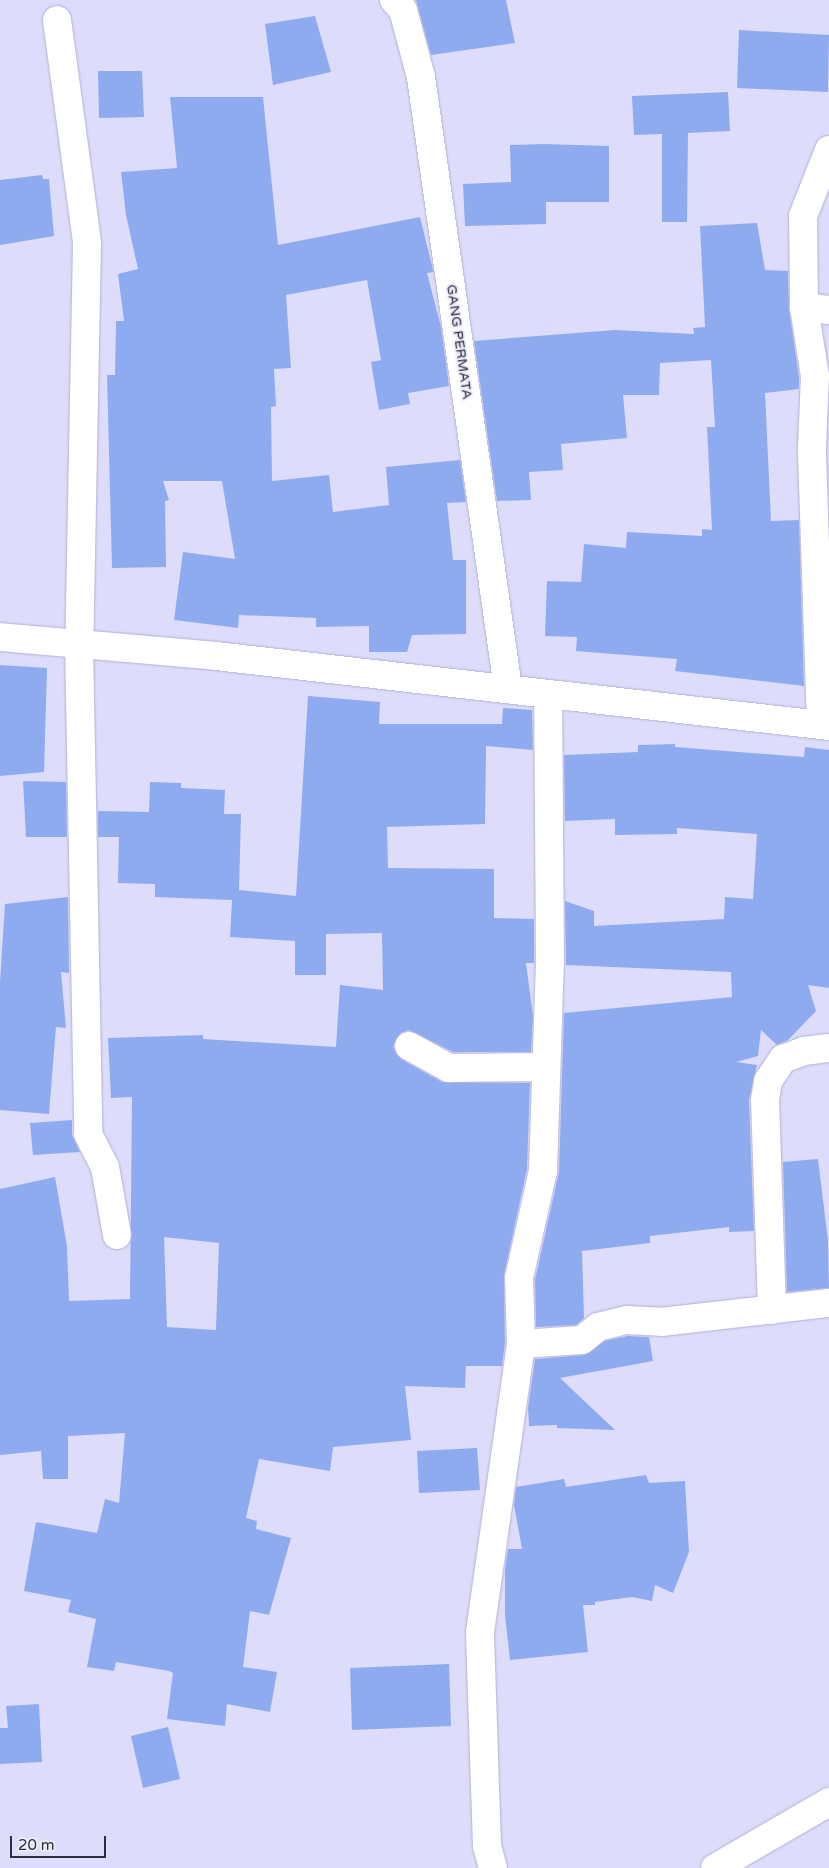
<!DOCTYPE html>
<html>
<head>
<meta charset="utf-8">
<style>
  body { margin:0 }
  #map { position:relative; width:829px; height:1868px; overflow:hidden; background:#dddcfb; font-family:"Varela Round",sans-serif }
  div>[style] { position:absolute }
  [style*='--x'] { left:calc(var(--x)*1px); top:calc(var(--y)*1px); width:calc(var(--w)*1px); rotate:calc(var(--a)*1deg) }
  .building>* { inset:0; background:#8fabf0 }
  .roads { filter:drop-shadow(0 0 1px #b3b1d5) drop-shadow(0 0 1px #b3b1d5) }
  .street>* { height:28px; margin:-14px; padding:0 14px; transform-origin:14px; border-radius:14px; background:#fff }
  .secondary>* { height:28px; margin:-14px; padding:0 14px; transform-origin:14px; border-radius:14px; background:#fff }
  span { translate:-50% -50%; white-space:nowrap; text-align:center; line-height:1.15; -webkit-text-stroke:4px #ecebfb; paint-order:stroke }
  .street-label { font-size:14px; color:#2d2d3b }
  .scale { position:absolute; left:10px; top:1836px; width:96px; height:22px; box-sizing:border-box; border:2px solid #2d2d3b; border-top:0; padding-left:6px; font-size:15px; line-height:18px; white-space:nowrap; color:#2d2d3b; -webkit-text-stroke:4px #ecebfb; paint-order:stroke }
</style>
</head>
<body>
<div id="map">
  <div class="building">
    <i style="clip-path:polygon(416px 0,506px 0,515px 43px,431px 55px)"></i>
    <i style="clip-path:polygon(315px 16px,331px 72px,273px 85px,265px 24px)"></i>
    <i style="clip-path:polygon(739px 30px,829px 35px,828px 92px,737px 88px)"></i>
    <i style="clip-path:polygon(98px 71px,142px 71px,144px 117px,99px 118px)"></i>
    <i style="clip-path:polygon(728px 92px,730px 131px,688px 133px,687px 222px,662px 222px,662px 134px,634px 135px,632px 96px)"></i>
    <i style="clip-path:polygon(170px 97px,263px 97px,278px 245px,420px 217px,433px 270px,433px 272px,427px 273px,441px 327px,449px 386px,408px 393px,410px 404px,379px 410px,371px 362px,381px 360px,367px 280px,286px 295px,291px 368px,274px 369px,276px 406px,271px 407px,272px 481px,329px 475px,333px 512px,389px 505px,386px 467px,460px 460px,466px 502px,447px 503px,453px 560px,466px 560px,466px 634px,412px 635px,407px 652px,369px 652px,369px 626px,316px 627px,316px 618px,239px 615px,238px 628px,174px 620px,183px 552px,235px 559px,222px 481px,163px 481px,169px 500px,165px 501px,166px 567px,112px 568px,107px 375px,115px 375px,116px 321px,124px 321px,118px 274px,138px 269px,126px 215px,121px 172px,177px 168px)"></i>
    <i style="clip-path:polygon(544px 144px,609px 146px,609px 202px,546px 202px,546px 224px,465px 226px,463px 184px,511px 182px,510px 145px)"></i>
    <i style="clip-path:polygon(42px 175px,43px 179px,49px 179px,54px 236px,0 245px,0 180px)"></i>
    <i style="clip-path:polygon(757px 223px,765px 270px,788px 271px,789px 309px,799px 377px,799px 389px,765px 393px,771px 521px,799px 520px,804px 686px,675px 671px,677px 659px,576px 651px,577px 637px,545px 636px,547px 581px,581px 582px,584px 544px,626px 548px,627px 532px,702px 536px,702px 529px,712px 530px,707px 427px,715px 427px,711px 360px,660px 363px,659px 395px,623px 395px,627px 438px,561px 444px,563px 470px,529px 472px,531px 500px,497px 501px,474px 341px,615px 330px,694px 334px,693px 328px,705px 327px,700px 226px)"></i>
    <i style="clip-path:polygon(0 665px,47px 668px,44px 772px,0 776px)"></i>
    <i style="clip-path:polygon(evenodd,308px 696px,380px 702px,379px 724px,502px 724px,503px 708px,532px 710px,533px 750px,486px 746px,485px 824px,387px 827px,388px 868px,494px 869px,494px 918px,534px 919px,534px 963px,526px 963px,533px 1016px,531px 1052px,453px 1052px,409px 1030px,401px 1033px,393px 1046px,401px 1059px,442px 1082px,530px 1083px,527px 1169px,504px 1275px,505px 1343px,502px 1366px,466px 1366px,465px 1388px,405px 1386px,411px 1440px,333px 1447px,330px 1471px,259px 1459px,246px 1518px,257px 1521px,256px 1529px,291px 1538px,269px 1615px,250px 1611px,243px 1667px,277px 1672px,270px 1712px,227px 1704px,225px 1726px,167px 1719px,173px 1673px,169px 1671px,116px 1662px,114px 1671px,87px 1667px,96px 1619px,68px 1612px,71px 1600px,24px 1591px,36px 1522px,97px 1533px,105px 1499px,119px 1503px,125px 1433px,68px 1436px,68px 1479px,43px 1479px,41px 1451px,0 1455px,0 1189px,55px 1177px,67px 1246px,69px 1301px,130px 1299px,132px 1097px,111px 1098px,108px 1038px,203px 1035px,203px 1039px,336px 1047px,340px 985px,383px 990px,382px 933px,326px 934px,326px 975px,295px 975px,295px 941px,230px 937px,232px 900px,155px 897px,155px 884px,118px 883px,119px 837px,98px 837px,98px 811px,149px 812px,150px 782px,181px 783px,181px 788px,225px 790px,224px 814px,241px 814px,239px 890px,296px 896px,308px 696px,164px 1237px,219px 1243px,216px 1330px,167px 1327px,164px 1237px)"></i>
    <i style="clip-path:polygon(675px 744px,675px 747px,804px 757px,805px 747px,829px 750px,829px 988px,808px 985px,816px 1011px,788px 1040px,777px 1045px,761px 1030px,758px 1056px,736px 1062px,757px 1065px,749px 1100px,754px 1231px,729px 1232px,729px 1227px,650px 1236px,650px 1243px,582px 1251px,584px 1318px,576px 1325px,536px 1327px,535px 1280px,559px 1172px,564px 1013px,732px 997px,731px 972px,566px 965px,565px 901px,594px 911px,594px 926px,724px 919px,725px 897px,753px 899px,757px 834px,677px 828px,677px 834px,615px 835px,615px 819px,565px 821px,564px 755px,638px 752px,638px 745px)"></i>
    <i style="clip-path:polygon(23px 781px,66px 782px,67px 837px,26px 837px)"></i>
    <i style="clip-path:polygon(68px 897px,69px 973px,61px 972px,66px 1028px,56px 1027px,49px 1114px,0 1110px,0 982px,5px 904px)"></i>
    <i style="clip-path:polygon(72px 1120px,72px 1135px,80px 1152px,33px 1155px,30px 1123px)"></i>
    <i style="clip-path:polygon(818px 1159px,828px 1241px,829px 1288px,787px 1292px,783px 1162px)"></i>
    <i style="clip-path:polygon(628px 1336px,649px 1337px,653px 1361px,560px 1378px,615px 1430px,557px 1428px,557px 1425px,529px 1426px,528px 1408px,535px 1359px,584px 1355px,605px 1341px)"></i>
    <i style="clip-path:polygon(477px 1448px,480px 1490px,419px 1493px,417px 1451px)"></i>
    <i style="clip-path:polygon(646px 1475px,649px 1483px,685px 1481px,689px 1552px,673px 1593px,655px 1585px,652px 1601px,632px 1597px,595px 1602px,595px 1605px,583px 1605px,588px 1652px,510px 1660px,505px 1615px,505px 1569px,508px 1549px,522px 1549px,514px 1505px,516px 1487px,564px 1479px,566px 1487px)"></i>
    <i style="clip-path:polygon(449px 1664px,451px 1726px,352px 1730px,350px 1668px)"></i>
    <i style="clip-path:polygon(39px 1704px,42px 1762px,0 1764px,0 1728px,8px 1728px,6px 1706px)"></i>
    <i style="clip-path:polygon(168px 1727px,180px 1779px,143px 1788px,131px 1736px)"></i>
  </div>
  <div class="roads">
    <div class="street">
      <i style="--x:394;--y:0;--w:13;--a:48"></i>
      <i style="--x:403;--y:10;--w:69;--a:75"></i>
      <i style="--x:421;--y:77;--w:617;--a:81.9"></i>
      <i style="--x:57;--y:20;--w:225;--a:82.3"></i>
      <i style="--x:87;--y:243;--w:402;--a:91.1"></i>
      <i style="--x:79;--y:645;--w:489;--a:88.9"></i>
      <i style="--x:88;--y:1134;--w:37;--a:63"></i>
      <i style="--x:105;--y:1167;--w:69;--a:80"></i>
      <i style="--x:804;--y:307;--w:25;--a:7"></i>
      <i style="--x:821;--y:725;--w:278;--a:-91.9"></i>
      <i style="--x:812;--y:447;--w:71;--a:-87.6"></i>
      <i style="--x:815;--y:376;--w:70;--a:-99.1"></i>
      <i style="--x:804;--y:307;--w:91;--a:-90.6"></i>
      <i style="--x:803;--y:216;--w:71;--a:-68.5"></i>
      <i style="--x:409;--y:1046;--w:46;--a:28.8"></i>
      <i style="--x:449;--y:1068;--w:95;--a:-0.6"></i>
      <i style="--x:772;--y:1310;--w:210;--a:-91.9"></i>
      <i style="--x:765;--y:1100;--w:19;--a:-81"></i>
      <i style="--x:768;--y:1081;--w:27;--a:-56"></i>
      <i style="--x:783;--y:1059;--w:22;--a:-21"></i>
      <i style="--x:804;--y:1051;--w:25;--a:-7"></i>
      <i style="--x:521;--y:1344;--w:61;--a:-3.8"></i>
      <i style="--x:582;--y:1340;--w:21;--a:-39"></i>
      <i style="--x:598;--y:1327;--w:30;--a:-14"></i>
      <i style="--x:627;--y:1320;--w:34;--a:3"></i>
      <i style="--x:661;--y:1322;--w:169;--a:-6.5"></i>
      <i style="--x:493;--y:1868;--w:23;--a:-105"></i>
      <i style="--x:487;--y:1846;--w:214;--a:-91.9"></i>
      <i style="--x:480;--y:1632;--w:291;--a:-81.9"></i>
      <i style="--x:521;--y:1344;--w:66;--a:-91.7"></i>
      <i style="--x:519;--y:1278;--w:110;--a:-77.4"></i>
      <i style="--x:543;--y:1171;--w:207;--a:-88.1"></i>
      <i style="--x:550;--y:964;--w:270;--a:-90.4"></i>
      <i style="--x:715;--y:1868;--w:132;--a:-30.1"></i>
    </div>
    <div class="secondary">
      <i style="--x:0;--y:637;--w:217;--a:5"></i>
      <i style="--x:216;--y:656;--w:617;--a:6.51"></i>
    </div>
  </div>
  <div class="street-label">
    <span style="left:459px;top:342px;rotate:82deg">GANG PERMATA</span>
  </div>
  <div class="scale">20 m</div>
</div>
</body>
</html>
